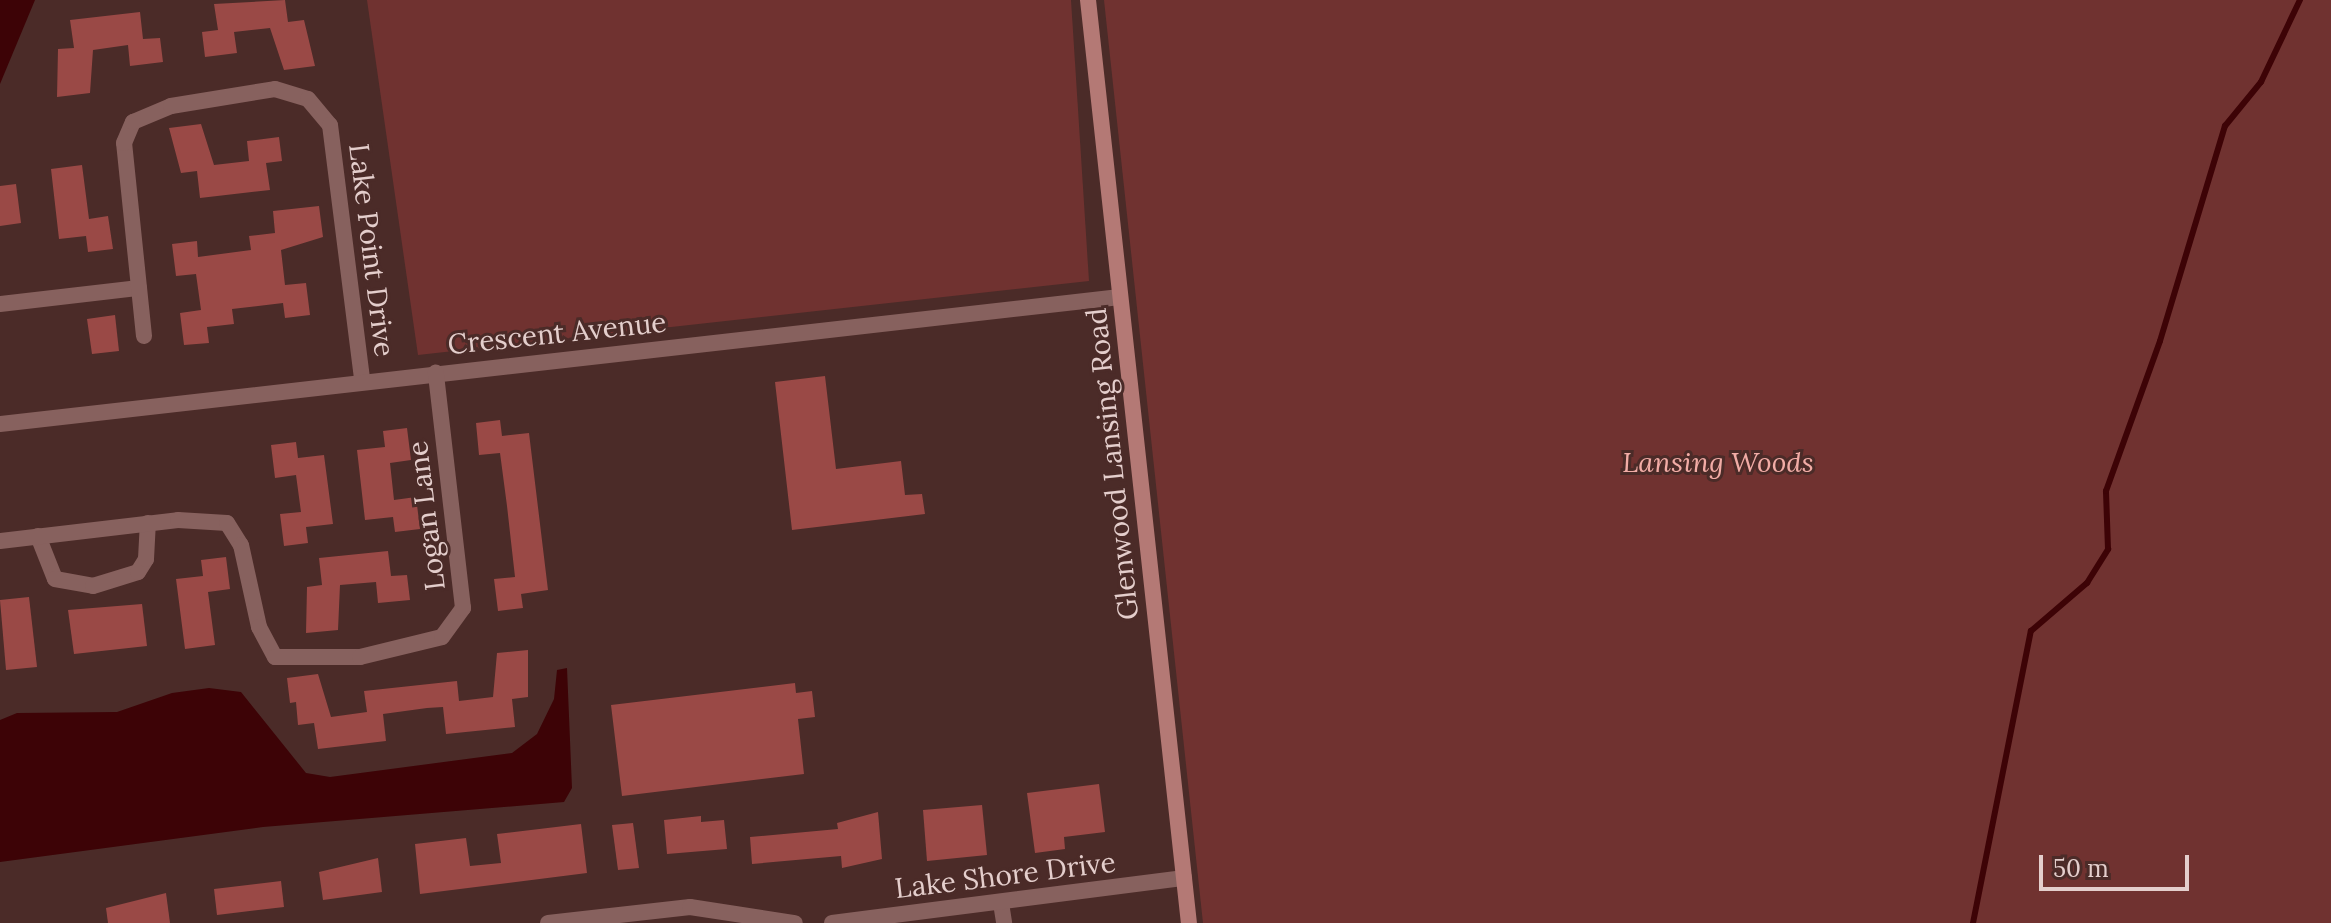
<!DOCTYPE html>
<html>
<head>
<meta charset="utf-8">
<style>
  body { margin:0 }
  #map { position:relative; width:2331px; height:923px; overflow:hidden; background:#4b2b28; font-family:Lora,serif }
  div>[style] { position:absolute }
  [style*='--x'] { left:calc(var(--x)*1px); top:calc(var(--y)*1px); width:calc(var(--w)*1px); rotate:calc(var(--a)*1deg) }
  .green>* { inset:0; background:#703230 }
  .water>* { inset:0; background:#3d0306 }
  .stream>* { height:6px; margin:-3px; padding:0 3px; transform-origin:3px; border-radius:3px; background:#3d0306 }
  .building>* { inset:0; background:#9a4946 }
  .street>* { height:16px; margin:-8px; padding:0 8px; transform-origin:8px; border-radius:8px; background:#87615e }
  .secondary>* { height:16px; margin:-8px; padding:0 8px; transform-origin:8px; border-radius:8px; background:#b47975 }
  span { translate:-50% -50%; white-space:nowrap; text-align:center; line-height:1.15; -webkit-text-stroke:6px #4b2b28; paint-order:stroke }
  .street-label { font-size:28px; color:#e4cecc }
  .park-label { font-size:28px; color:#f2aca6; font-style:italic }
  .scale { position:absolute; left:2039px; top:855px; width:150px; height:36px; box-sizing:border-box; border:4px solid #e4cecc; border-top:0; padding-left:10px; font-size:24px; line-height:28px; white-space:nowrap; color:#e4cecc; -webkit-text-stroke:6px #4b2b28; paint-order:stroke }
</style>
</head>
<body>
<div id="map">
  <div class="green">
    <i style="clip-path:polygon(367px 0,1071px 0,1089px 281px,418px 355px)"></i>
    <i style="clip-path:polygon(1104px 0,2331px 0,2331px 923px,1203px 923px)"></i>
  </div>
  <div class="water">
    <i style="clip-path:polygon(0 0,35px 0,0 84px)"></i>
    <i style="clip-path:polygon(567px 668px,572px 788px,564px 802px,263px 827px,0 862px,0 720px,17px 713px,117px 712px,172px 693px,209px 688px,241px 692px,306px 773px,330px 777px,512px 753px,537px 734px,554px 699px,557px 670px)"></i>
  </div>
  <div class="stream">
    <i style="--x:1973;--y:923;--w:298;--a:-78.8"></i>
    <i style="--x:2031;--y:631;--w:74;--a:-40.6"></i>
    <i style="--x:2087;--y:583;--w:40;--a:-58"></i>
    <i style="--x:2108;--y:549;--w:58;--a:-92"></i>
    <i style="--x:2106;--y:491;--w:159;--a:-70.2"></i>
    <i style="--x:2160;--y:341;--w:225;--a:-73.2"></i>
    <i style="--x:2225;--y:126;--w:57;--a:-50.7"></i>
    <i style="--x:2261;--y:82;--w:91;--a:-64.6"></i>
  </div>
  <div class="building">
    <i style="clip-path:polygon(285px 0,288px 22px,304px 20px,315px 66px,284px 70px,270px 28px,234px 32px,237px 53px,205px 57px,202px 32px,218px 30px,214px 4px)"></i>
    <i style="clip-path:polygon(140px 12px,143px 39px,160px 38px,163px 62px,130px 66px,128px 45px,93px 50px,90px 93px,57px 97px,58px 49px,74px 48px,70px 20px)"></i>
    <i style="clip-path:polygon(201px 124px,214px 165px,249px 161px,247px 141px,279px 137px,282px 161px,266px 163px,270px 190px,200px 198px,197px 171px,181px 173px,169px 128px)"></i>
    <i style="clip-path:polygon(82px 165px,89px 219px,108px 216px,113px 249px,88px 252px,86px 236px,59px 239px,51px 169px)"></i>
    <i style="clip-path:polygon(16px 184px,21px 223px,0 226px,0 186px)"></i>
    <i style="clip-path:polygon(319px 206px,323px 237px,281px 250px,285px 285px,306px 283px,310px 315px,285px 318px,283px 303px,232px 309px,234px 324px,207px 327px,209px 343px,184px 345px,180px 313px,201px 310px,196px 274px,176px 276px,172px 244px,197px 241px,198px 257px,251px 250px,249px 236px,275px 233px,273px 211px)"></i>
    <i style="clip-path:polygon(115px 315px,119px 351px,92px 354px,87px 319px)"></i>
    <i style="clip-path:polygon(825px 376px,836px 469px,901px 461px,905px 495px,922px 494px,925px 514px,792px 530px,775px 382px)"></i>
    <i style="clip-path:polygon(500px 420px,502px 436px,529px 433px,548px 590px,521px 594px,523px 608px,498px 611px,494px 579px,515px 577px,507px 506px,500px 453px,479px 455px,476px 423px)"></i>
    <i style="clip-path:polygon(407px 428px,411px 460px,390px 463px,394px 500px,416px 497px,420px 529px,395px 532px,393px 517px,365px 520px,357px 450px,385px 447px,383px 431px)"></i>
    <i style="clip-path:polygon(296px 442px,298px 458px,324px 455px,333px 524px,306px 527px,308px 543px,284px 546px,280px 514px,301px 512px,296px 475px,275px 478px,271px 445px)"></i>
    <i style="clip-path:polygon(388px 551px,391px 576px,407px 575px,410px 600px,378px 603px,376px 582px,340px 585px,338px 630px,306px 633px,307px 587px,322px 585px,319px 558px)"></i>
    <i style="clip-path:polygon(226px 557px,230px 589px,208px 592px,215px 645px,185px 649px,176px 579px,203px 576px,201px 560px)"></i>
    <i style="clip-path:polygon(29px 597px,37px 667px,6px 670px,0 600px)"></i>
    <i style="clip-path:polygon(142px 604px,147px 646px,74px 654px,68px 610px)"></i>
    <i style="clip-path:polygon(528px 650px,528px 697px,512px 699px,515px 727px,446px 734px,443px 707px,427px 708px,383px 714px,386px 741px,318px 749px,314px 723px,298px 725px,296px 702px,290px 703px,287px 678px,318px 674px,331px 717px,367px 712px,364px 691px,457px 681px,459px 701px,493px 697px,497px 653px)"></i>
    <i style="clip-path:polygon(795px 683px,796px 693px,812px 691px,815px 717px,798px 719px,804px 774px,622px 796px,611px 705px)"></i>
    <i style="clip-path:polygon(1099px 784px,1105px 832px,1064px 837px,1065px 849px,1035px 853px,1027px 793px)"></i>
    <i style="clip-path:polygon(982px 805px,987px 855px,927px 861px,923px 810px)"></i>
    <i style="clip-path:polygon(878px 812px,882px 859px,842px 868px,841px 856px,752px 864px,750px 837px,838px 829px,837px 823px)"></i>
    <i style="clip-path:polygon(701px 816px,701px 822px,724px 820px,727px 849px,667px 854px,664px 820px)"></i>
    <i style="clip-path:polygon(633px 823px,639px 868px,618px 870px,612px 825px)"></i>
    <i style="clip-path:polygon(581px 824px,587px 873px,420px 894px,415px 844px,466px 838px,470px 866px,501px 863px,497px 834px)"></i>
    <i style="clip-path:polygon(378px 858px,382px 892px,323px 900px,319px 872px)"></i>
    <i style="clip-path:polygon(281px 881px,284px 907px,217px 915px,214px 889px)"></i>
    <i style="clip-path:polygon(166px 893px,170px 923px,108px 923px,106px 908px)"></i>
  </div>
  <div class="street">
    <i style="--x:0;--y:304;--w:140;--a:-6.6"></i>
    <i style="--x:144;--y:336;--w:194;--a:-95.9"></i>
    <i style="--x:124;--y:143;--w:23;--a:-67"></i>
    <i style="--x:133;--y:122;--w:41;--a:-22.8"></i>
    <i style="--x:171;--y:106;--w:105;--a:-9.3"></i>
    <i style="--x:275;--y:89;--w:34;--a:17"></i>
    <i style="--x:308;--y:99;--w:34;--a:50"></i>
    <i style="--x:330;--y:125;--w:257;--a:82.8"></i>
    <i style="--x:0;--y:424;--w:1127;--a:-6.47"></i>
    <i style="--x:38;--y:536;--w:46;--a:68.4"></i>
    <i style="--x:55;--y:579;--w:39;--a:10"></i>
    <i style="--x:93;--y:586;--w:47;--a:-17.3"></i>
    <i style="--x:138;--y:572;--w:15;--a:-58"></i>
    <i style="--x:146;--y:559;--w:36;--a:-87"></i>
    <i style="--x:0;--y:541;--w:179;--a:-6.7"></i>
    <i style="--x:178;--y:520;--w:49;--a:3.5"></i>
    <i style="--x:227;--y:523;--w:26;--a:58"></i>
    <i style="--x:241;--y:545;--w:84;--a:77.6"></i>
    <i style="--x:259;--y:627;--w:34;--a:62"></i>
    <i style="--x:275;--y:657;--w:85;--a:0"></i>
    <i style="--x:360;--y:657;--w:84;--a:-13.7"></i>
    <i style="--x:442;--y:637;--w:36;--a:-54"></i>
    <i style="--x:463;--y:608;--w:237;--a:-96.6"></i>
    <i style="--x:1001;--y:903;--w:20;--a:81"></i>
    <i style="--x:548;--y:923;--w:143;--a:-6.4"></i>
    <i style="--x:690;--y:907;--w:106;--a:8.7"></i>
    <i style="--x:832;--y:923;--w:355;--a:-7.3"></i>
  </div>
  <div class="secondary">
    <i style="--x:1088;--y:0;--w:929;--a:83.76"></i>
  </div>
  <div class="street-label">
    <span style="left:372px;top:250px;rotate:83deg">Lake Point Drive</span>
    <span style="left:557px;top:333px;rotate:-6deg">Crescent Avenue</span>
    <span style="left:1112px;top:464px;rotate:-96deg">Glenwood Lansing Road</span>
    <span style="left:426px;top:516px;rotate:-97deg">Logan Lane</span>
    <span style="left:1005px;top:875px;rotate:-7deg">Lake Shore Drive</span>
  </div>
  <div class="park-label">
    <span style="left:1718px;top:462px">Lansing Woods</span>
  </div>
  <div class="scale">50 m</div>
</div>
</body>
</html>
